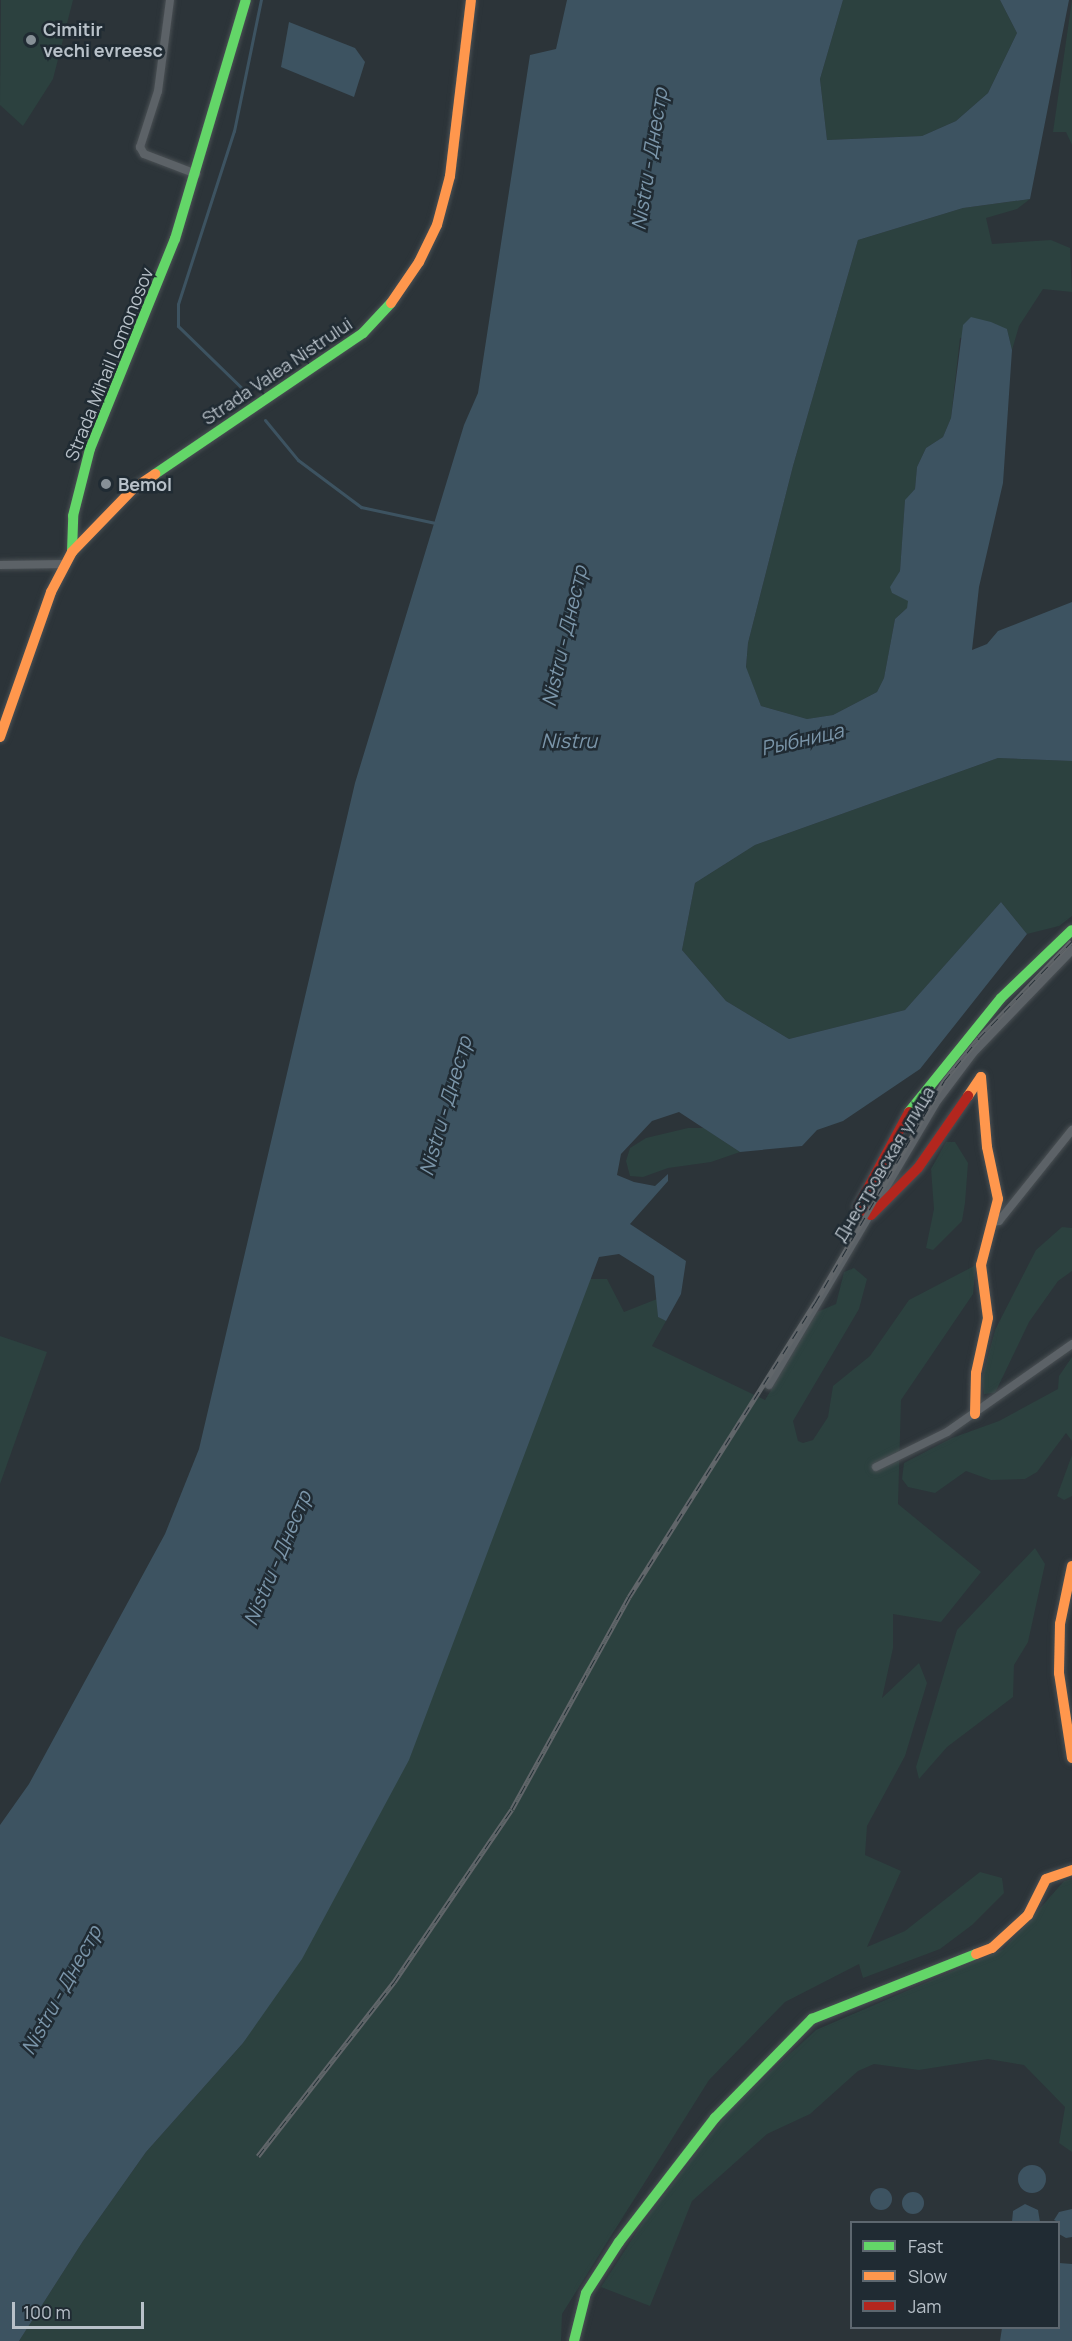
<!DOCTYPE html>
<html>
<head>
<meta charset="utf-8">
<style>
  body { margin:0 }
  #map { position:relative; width:1072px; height:2341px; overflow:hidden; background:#2c3439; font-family:Manrope,sans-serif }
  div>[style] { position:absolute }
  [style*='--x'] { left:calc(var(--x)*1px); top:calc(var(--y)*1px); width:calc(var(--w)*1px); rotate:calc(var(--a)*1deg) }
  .green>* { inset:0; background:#2c413f }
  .water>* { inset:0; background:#3d5361 }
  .round { border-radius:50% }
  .stream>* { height:3px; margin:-1.5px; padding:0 1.5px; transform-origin:1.5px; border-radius:1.5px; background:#3d5361 }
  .roads { filter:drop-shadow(0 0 2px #4a5054) drop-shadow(0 0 2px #4a5054) }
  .street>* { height:8px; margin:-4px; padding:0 4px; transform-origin:4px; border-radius:4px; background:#5c6267 }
  .fast>* { height:10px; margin:-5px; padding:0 5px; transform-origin:5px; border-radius:5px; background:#63d668 }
  .slow>* { height:10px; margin:-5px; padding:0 5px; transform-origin:5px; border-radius:5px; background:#ff974d }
  .jam>* { height:10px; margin:-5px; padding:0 5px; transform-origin:5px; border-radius:5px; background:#b3261e }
  .rail>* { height:5px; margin-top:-2.5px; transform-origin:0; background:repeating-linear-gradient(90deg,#202b33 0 9px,#61666a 0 18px); box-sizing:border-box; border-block:2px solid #61666a }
  .dots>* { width:16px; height:16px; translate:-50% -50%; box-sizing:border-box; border:3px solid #202b33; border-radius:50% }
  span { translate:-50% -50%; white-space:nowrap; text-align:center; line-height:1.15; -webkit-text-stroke:5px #202b33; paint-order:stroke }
  .poi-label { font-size:18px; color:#b8c1c9; font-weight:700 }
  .left { translate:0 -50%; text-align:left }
  .street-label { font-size:18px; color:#b8c1c9 }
  .water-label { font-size:20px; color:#7b96aa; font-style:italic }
  .legend { position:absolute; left:850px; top:2221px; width:210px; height:108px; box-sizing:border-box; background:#202b33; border:2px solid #5d676f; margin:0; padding:8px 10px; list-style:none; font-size:18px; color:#b8c1c9 }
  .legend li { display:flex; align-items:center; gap:12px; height:30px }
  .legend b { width:30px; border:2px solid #5d676f }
  .scale { position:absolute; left:12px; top:2302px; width:132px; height:27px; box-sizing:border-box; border:3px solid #b8c1c9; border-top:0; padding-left:8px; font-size:18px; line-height:21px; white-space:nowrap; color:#b8c1c9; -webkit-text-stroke:4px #202b33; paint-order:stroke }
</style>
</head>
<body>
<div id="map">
  <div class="green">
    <i style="clip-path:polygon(1px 0,73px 0,53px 79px,23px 126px,0 105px)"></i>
    <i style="clip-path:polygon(843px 0,1000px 0,1017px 33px,988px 93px,956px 121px,922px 136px,827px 140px,820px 79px)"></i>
    <i style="clip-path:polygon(1072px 0,1072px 145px,1066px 132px,1053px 132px)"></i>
    <i style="clip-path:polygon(1030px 199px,1017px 209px,986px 218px,992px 244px,1051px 240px,1070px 248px,1072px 292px,1043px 289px,1019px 326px,1012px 350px,1007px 329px,960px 338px,951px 418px,943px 437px,926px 448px,917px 467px,915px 489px,905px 501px,900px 571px,892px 593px,909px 601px,907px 608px,895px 619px,884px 678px,877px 692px,833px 715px,807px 719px,761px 706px,746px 668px,748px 643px,793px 466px,858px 240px,963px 208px)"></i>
    <i style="clip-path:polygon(998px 758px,1072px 761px,1072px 916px,1059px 926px,1027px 934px,1001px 902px,905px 1010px,789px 1039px,726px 1001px,682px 950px,695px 883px,755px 845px)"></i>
    <i style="clip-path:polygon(688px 1128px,704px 1128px,740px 1152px,711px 1162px,668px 1168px,643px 1177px,630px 1176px,626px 1161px,630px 1148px,646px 1138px)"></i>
    <i style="clip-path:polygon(946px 1142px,955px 1142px,968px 1163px,965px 1203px,962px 1221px,933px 1250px,926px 1248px,934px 1209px,931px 1169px)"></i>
    <i style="clip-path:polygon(1062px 1227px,1072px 1228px,1072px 1271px,1058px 1281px,1029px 1322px,995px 1393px,984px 1394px,982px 1379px,995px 1330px,1036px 1250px)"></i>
    <i style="clip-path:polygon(976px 1265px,973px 1294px,901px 1400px,898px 1504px,981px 1572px,941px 1622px,893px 1614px,893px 1648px,882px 1698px,919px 1663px,927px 1683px,905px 1756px,867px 1826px,865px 1855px,901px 1871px,867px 1947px,905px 1931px,980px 1872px,1002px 1878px,1004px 1893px,972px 1925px,940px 1949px,863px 1978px,859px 1964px,785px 2002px,709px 2080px,562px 2314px,561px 2341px,19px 2341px,83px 2241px,146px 2152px,243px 2043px,496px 1522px,590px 1279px,607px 1279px,624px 1312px,657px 1299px,658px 1317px,666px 1321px,652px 1346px,765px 1400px,817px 1312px,836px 1304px,844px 1272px,854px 1268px,867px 1279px,859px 1309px,793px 1421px,798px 1441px,803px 1443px,813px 1440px,828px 1417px,833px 1386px,870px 1356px,909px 1300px)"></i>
    <i style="clip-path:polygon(0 1336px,47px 1352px,0 1484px)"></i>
    <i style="clip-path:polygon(1072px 1357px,1072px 1441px,1066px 1433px,1037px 1472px,1025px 1479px,991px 1480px,966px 1471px,935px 1493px,908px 1487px,902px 1479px,904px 1463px,952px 1438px,999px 1421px,1058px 1389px,1059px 1376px)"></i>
    <i style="clip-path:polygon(1072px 1455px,1072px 1496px,1064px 1500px,1057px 1496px)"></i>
    <i style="clip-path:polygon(1035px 1548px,1045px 1564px,1028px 1642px,1014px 1665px,1013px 1697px,947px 1747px,919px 1779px,916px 1767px,957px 1630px)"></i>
    <i style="clip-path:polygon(1072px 1879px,1072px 2152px,1059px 2143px,1065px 2107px,1024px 2065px,988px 2059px,919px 2070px,874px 2064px,858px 2071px,810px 2114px,767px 2134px,692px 2201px,650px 2306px,601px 2287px,644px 2221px,732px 2107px,816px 2030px,1004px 1949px,1064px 1881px)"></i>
  </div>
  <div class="water">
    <i style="clip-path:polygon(567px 0,843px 0,820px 79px,827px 140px,922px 136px,956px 121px,988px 93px,1017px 33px,1000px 0,1069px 0,1030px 199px,963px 208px,858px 240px,793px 466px,748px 643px,746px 667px,761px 706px,807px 719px,833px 715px,877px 692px,884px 678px,895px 619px,907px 608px,908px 601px,892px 593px,890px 587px,900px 571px,905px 500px,915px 489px,917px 467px,926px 448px,943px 437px,951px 418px,963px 325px,971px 317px,991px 322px,1007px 329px,1012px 350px,1003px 483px,979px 587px,972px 650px,987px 644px,998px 631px,1072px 602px,1072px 761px,998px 758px,755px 845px,695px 883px,682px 950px,726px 1001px,789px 1039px,905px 1010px,1001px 902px,1027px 934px,920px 1069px,843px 1121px,817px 1130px,802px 1146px,740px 1152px,679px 1112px,652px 1121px,621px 1154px,617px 1175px,634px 1182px,655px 1186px,668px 1174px,668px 1181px,630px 1224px,686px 1261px,681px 1294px,666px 1321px,658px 1317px,654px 1276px,619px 1254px,599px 1257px,409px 1760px,302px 1959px,243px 2043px,146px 2152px,83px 2241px,19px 2341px,0 2341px,0 1825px,29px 1784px,165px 1534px,199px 1449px,355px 783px,464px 425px,478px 393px,530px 55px,556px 49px)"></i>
    <i style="clip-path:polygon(289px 22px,355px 48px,365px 62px,354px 97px,281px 67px)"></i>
    <i class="round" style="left:1018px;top:2165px;width:28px;height:28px"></i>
    <i class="round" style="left:870px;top:2188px;width:22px;height:22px"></i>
    <i class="round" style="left:902px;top:2192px;width:22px;height:22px"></i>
    <i style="clip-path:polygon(1025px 2204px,1038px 2210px,1040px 2222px,1012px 2222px,1013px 2211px)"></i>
    <i style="clip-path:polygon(1072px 2209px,1072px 2237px,1066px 2238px,1059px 2234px,1058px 2222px,1054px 2220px,1059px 2212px)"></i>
    <i style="clip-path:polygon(1059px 2263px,1072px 2264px,1072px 2341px,1000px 2341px,1002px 2328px,1058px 2328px)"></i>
  </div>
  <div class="stream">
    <i style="--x:251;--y:397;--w:102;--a:-135.8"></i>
    <i style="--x:178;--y:326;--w:22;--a:-90"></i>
    <i style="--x:178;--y:304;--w:182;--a:-72.1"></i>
    <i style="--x:234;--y:131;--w:134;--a:-78.4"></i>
    <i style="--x:265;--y:420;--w:52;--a:50.5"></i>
    <i style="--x:298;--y:460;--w:79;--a:36.7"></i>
    <i style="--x:361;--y:507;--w:76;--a:12.2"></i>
  </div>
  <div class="roads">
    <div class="street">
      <i style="--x:170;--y:0;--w:92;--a:97.5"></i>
      <i style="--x:158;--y:91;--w:59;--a:107.8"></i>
      <i style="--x:140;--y:147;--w:8;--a:60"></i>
      <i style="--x:144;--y:154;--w:56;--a:21"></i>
      <i style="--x:0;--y:565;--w:65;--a:-0.9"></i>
      <i style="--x:992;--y:1222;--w:7;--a:-8"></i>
      <i style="--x:999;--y:1221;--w:117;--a:-51.3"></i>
      <i style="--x:769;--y:1385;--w:330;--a:-59.4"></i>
      <i style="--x:937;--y:1101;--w:60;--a:-53.1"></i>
      <i style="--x:973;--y:1053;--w:143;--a:-46.1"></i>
      <i style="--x:876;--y:1467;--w:79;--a:-26.2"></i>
      <i style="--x:947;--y:1432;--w:153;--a:-35.1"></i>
    </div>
    <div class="fast">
      <i style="--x:155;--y:474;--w:251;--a:-34.1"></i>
      <i style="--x:363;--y:333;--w:41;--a:-47"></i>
      <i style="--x:72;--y:552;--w:36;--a:-88"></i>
      <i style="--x:73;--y:516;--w:69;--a:-75.8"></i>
      <i style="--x:90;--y:449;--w:227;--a:-68"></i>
      <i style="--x:175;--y:239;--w:249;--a:-73.5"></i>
      <i style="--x:909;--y:1112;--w:146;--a:-51.1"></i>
      <i style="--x:1001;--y:998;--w:98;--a:-43.8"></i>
      <i style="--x:574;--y:2341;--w:49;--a:-76"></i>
      <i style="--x:586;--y:2293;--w:61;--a:-57.1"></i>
      <i style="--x:619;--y:2242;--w:157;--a:-52.3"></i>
      <i style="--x:715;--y:2118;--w:139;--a:-45.6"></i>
      <i style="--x:812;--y:2019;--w:176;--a:-21.6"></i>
    </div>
    <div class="slow">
      <i style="--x:391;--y:303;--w:50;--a:-55.7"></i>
      <i style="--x:419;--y:262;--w:41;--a:-64.1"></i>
      <i style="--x:437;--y:225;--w:51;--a:-75.1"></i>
      <i style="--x:450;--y:176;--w:177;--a:-83.2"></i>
      <i style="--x:0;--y:737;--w:154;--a:-70.6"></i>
      <i style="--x:51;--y:592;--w:45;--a:-62.3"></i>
      <i style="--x:72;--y:552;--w:88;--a:-45.9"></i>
      <i style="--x:133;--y:489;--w:27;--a:-34"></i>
      <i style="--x:968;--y:1096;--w:23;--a:-56"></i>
      <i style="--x:981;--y:1077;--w:70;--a:85.1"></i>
      <i style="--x:987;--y:1147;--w:53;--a:78.1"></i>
      <i style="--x:998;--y:1199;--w:68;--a:104.4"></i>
      <i style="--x:981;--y:1265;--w:53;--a:82.5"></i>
      <i style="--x:988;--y:1318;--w:56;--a:102.3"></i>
      <i style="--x:976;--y:1373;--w:41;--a:91.4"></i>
      <i style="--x:1072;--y:1566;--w:59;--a:101.7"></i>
      <i style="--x:1060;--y:1624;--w:49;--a:91.2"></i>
      <i style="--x:1059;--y:1673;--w:86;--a:81.3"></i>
      <i style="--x:976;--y:1954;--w:17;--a:-21"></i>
      <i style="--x:992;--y:1948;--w:49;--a:-42.5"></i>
      <i style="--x:1028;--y:1915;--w:40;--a:-63.4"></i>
      <i style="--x:1046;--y:1879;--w:28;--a:-19"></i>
    </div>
    <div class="jam">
      <i style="--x:909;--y:1112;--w:108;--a:118.2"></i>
      <i style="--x:858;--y:1207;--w:15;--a:32"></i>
      <i style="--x:871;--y:1215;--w:66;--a:-45"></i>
      <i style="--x:918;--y:1168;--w:88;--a:-55.2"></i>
    </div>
  </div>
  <div class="rail">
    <i style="--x:258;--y:2156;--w:221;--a:-52"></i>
    <i style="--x:394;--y:1982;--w:209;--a:-55.7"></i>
    <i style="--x:512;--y:1809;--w:242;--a:-61.1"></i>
    <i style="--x:629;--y:1597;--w:348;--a:-57.7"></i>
    <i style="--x:815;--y:1303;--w:257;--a:-59.8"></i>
    <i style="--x:944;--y:1081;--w:55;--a:-50.9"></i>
    <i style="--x:979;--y:1038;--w:134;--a:-46.2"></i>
  </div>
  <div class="dots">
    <i style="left:31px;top:40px;background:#879097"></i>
    <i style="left:106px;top:484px;background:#879097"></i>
  </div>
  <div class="poi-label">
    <span class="left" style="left:43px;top:40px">Cimitir<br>vechi evreesc</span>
    <span class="left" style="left:118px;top:484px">Bemol</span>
  </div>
  <div class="street-label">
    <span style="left:109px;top:364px;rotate:-68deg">Strada Mihail Lomonosov</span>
    <span style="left:277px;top:371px;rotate:-34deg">Strada Valea Nistrului</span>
    <span style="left:884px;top:1164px;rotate:-59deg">Днестровская улица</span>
  </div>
  <div class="water-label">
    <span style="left:649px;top:159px;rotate:-81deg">Nistru - Днестр</span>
    <span style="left:564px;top:636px;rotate:-77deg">Nistru - Днестр</span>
    <span style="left:802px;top:739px;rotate:-13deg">Рыбница</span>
    <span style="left:569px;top:740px">Nistru</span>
    <span style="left:445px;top:1106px;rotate:-74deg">Nistru - Днестр</span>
    <span style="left:277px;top:1558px;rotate:-67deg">Nistru - Днестр</span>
    <span style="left:61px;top:1990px;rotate:-61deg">Nistru - Днестр</span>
  </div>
  <ul class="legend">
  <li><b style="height:8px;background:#63d668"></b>Fast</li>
  <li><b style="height:8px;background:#ff974d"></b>Slow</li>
  <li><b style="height:8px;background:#b3261e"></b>Jam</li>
  </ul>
  <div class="scale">100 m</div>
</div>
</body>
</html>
